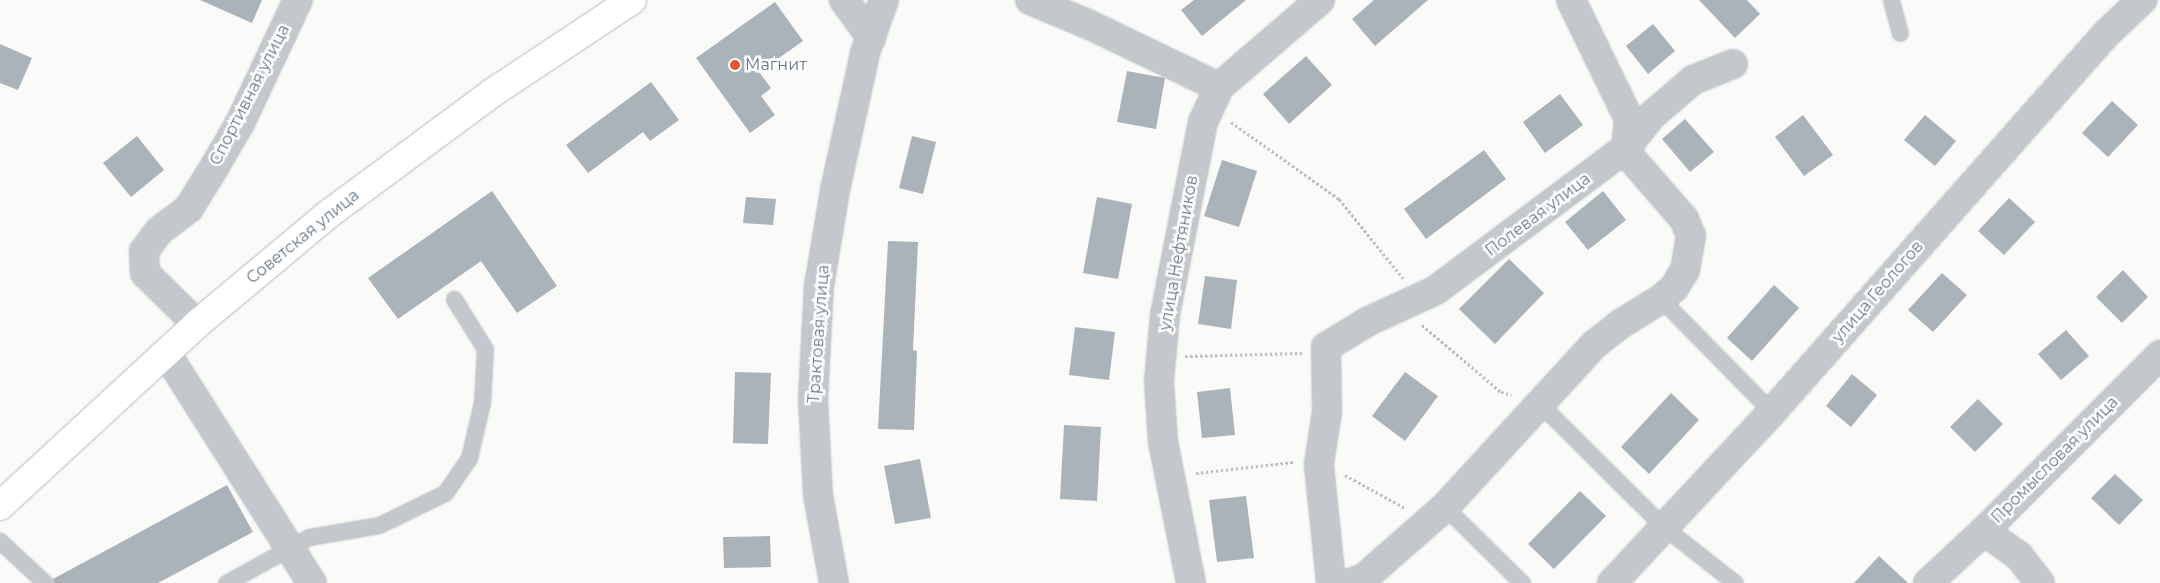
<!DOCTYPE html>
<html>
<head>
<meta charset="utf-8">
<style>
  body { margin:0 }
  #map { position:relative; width:2160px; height:583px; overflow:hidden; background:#fafaf8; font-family:Montserrat,sans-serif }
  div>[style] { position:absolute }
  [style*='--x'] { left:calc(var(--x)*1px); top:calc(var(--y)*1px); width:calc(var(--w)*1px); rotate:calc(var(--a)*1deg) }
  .building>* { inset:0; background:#aab3b9 }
  .path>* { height:3px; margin-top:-1.5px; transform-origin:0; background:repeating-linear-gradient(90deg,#bbbfc2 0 2.5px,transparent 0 5px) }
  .roads { filter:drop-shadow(0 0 1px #b5babe) drop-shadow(0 0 1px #b5babe) }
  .service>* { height:15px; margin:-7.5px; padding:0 7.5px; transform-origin:7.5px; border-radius:7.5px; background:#c3c8cc }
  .minor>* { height:28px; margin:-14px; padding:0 14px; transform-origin:14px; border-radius:14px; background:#c3c8cc }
  .tertiary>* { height:28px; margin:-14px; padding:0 14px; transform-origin:14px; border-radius:14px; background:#c3c8cc }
  .primary>* { height:28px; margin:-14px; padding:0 14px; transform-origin:14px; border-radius:14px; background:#fff }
  .dots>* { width:14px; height:14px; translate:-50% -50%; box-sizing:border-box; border:2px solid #fff; border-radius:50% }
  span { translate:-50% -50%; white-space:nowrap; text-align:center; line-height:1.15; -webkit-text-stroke:5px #fff; paint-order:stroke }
  .poi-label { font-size:16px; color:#657683 }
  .left { translate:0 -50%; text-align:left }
  .street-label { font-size:16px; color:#657683 }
</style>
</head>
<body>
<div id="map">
  <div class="building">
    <i style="clip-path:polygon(200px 0,262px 0,252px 23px)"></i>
    <i style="clip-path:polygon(1194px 0,1246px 0,1202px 36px,1181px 10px)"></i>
    <i style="clip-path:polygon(1374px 0,1428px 0,1375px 46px,1352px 19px)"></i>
    <i style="clip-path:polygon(1699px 0,1747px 0,1760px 14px,1735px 38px)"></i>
    <i style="clip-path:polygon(775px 2px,803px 41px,759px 72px,771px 88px,761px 96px,775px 115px,750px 133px,696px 58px)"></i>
    <i style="clip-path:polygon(1653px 24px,1675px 51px,1648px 74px,1626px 46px)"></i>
    <i style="clip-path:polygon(0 44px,32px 58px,18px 90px,0 83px)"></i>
    <i style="clip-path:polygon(1306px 56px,1332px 85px,1289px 124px,1263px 94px)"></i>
    <i style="clip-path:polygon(1127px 71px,1165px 78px,1156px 129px,1117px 122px)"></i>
    <i style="clip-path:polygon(651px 82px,679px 120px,650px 141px,643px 132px,588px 173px,566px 145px)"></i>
    <i style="clip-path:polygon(1560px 94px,1583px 125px,1545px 153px,1523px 122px)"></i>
    <i style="clip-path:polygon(2112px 101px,2138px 125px,2108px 157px,2082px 133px)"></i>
    <i style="clip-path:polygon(1803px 115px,1833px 155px,1804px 176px,1775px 137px)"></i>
    <i style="clip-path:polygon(1925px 115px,1956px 141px,1935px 166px,1904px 140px)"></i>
    <i style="clip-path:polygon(1685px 119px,1714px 152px,1690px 172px,1662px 139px)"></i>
    <i style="clip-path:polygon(137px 136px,164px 170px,131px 197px,103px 163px)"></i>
    <i style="clip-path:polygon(912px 136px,936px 142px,923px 194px,899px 188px)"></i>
    <i style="clip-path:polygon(1484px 150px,1506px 179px,1426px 239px,1404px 209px)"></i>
    <i style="clip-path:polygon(1222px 160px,1257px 171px,1239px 227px,1204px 216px)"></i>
    <i style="clip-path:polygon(492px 191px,557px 286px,517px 313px,481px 261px,398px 319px,368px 278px)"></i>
    <i style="clip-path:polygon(1603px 191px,1626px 220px,1588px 250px,1565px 222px)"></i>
    <i style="clip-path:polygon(746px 197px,776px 199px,773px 225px,743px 223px)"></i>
    <i style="clip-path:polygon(1097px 197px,1132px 204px,1118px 279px,1083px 273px)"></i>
    <i style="clip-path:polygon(2009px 198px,2035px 222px,2004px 255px,1978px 231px)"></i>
    <i style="clip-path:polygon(888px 241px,918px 242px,913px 350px,917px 351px,914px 430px,878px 429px)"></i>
    <i style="clip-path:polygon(1509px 259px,1544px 293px,1495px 344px,1459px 309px)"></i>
    <i style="clip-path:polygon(2123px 270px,2148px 297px,2122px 323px,2096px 297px)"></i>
    <i style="clip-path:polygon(1942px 273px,1967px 295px,1933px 332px,1908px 310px)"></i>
    <i style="clip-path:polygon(1205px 276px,1237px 280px,1231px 329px,1198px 324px)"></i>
    <i style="clip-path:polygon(1774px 285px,1799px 308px,1752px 361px,1727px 338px)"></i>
    <i style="clip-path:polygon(1075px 327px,1115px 332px,1109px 380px,1069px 375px)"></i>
    <i style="clip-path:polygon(2066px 330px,2089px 356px,2061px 380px,2038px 354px)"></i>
    <i style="clip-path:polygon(735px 372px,771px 373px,768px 444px,733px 443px)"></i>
    <i style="clip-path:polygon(1405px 372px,1438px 396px,1405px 441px,1372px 416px)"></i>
    <i style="clip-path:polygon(1852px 374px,1877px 395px,1851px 427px,1826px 406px)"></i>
    <i style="clip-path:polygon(1230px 388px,1235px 435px,1202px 438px,1197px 392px)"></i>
    <i style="clip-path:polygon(1671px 393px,1699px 420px,1649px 474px,1621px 447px)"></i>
    <i style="clip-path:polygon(1978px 399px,2003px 424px,1975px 452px,1950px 427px)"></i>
    <i style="clip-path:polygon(1064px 425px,1101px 427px,1097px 501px,1060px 499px)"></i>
    <i style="clip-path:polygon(920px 459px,931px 518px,895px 524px,884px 466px)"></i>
    <i style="clip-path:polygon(2115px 474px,2143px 500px,2119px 525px,2091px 498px)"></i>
    <i style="clip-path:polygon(227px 485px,253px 532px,158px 583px,54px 583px,53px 579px)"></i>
    <i style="clip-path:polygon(1580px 491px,1606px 516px,1554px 569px,1528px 544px)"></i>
    <i style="clip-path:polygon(1246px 496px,1254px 558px,1217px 562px,1209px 500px)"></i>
    <i style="clip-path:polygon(770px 536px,771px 567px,724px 568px,723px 537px)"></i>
    <i style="clip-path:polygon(1879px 556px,1908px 583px,1854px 583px)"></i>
  </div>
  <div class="path">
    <i style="--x:1231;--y:122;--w:133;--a:35.5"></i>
    <i style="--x:1339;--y:199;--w:102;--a:51"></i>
    <i style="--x:1422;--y:325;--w:104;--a:40.3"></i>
    <i style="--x:1501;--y:392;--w:11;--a:15"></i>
    <i style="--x:1185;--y:356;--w:117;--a:-1.5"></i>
    <i style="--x:1196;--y:473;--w:99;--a:-6.4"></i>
    <i style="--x:1345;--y:475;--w:68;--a:28.8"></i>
  </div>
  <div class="roads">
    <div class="service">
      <i style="--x:1891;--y:0;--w:34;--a:75"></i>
      <i style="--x:1661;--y:299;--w:158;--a:45.5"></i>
      <i style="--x:1539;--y:403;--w:176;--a:44.8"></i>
      <i style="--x:1664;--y:527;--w:90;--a:38.3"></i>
      <i style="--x:1445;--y:507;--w:108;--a:44.6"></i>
      <i style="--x:0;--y:541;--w:62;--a:43"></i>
      <i style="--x:226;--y:583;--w:95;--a:-29"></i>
      <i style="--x:309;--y:537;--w:71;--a:-9.7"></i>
      <i style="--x:379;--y:525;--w:73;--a:-25.9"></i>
      <i style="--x:445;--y:493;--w:42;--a:-55.6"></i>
      <i style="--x:469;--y:458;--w:57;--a:-76.9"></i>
      <i style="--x:482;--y:402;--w:53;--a:-86.8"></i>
      <i style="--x:485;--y:349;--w:59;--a:-121.8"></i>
    </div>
    <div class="minor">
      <i style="--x:844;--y:0;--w:46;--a:53.9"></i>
      <i style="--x:1030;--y:0;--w:65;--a:22.6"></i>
      <i style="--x:1090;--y:25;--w:143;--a:25.7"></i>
      <i style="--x:197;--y:324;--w:73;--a:-135.6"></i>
      <i style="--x:145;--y:273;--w:22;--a:-93"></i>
      <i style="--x:144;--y:251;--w:25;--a:-53"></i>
      <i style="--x:159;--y:231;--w:38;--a:-37"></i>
      <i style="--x:189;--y:208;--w:49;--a:-58.2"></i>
      <i style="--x:215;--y:166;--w:50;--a:-59.8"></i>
      <i style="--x:240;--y:123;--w:136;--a:-64.8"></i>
      <i style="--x:166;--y:353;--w:272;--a:57.6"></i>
      <i style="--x:1191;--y:583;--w:144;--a:-101.2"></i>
      <i style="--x:1163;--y:442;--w:61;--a:-93.8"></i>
      <i style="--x:1159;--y:381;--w:66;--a:-84.8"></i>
      <i style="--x:1165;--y:315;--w:197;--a:-78.9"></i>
      <i style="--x:1203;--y:122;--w:38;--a:-65"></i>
      <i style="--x:1219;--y:87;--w:133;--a:-40.7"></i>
      <i style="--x:1331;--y:583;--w:120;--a:-95.8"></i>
      <i style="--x:1319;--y:464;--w:53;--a:-81.3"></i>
      <i style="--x:1327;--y:412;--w:65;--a:-90.9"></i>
      <i style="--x:1326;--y:347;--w:50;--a:-31.2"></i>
      <i style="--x:1369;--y:321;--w:74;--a:-24.8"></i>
      <i style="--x:1436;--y:290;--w:237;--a:-36.8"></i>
      <i style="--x:1626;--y:148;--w:39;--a:-52"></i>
      <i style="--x:1650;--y:117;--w:57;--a:-40.7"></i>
      <i style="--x:1693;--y:80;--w:43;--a:-21.8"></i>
      <i style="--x:1349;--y:583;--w:16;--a:-18"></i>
      <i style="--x:1364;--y:578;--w:108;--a:-41.2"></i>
      <i style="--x:1445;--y:507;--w:222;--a:-47.4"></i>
      <i style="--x:1595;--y:344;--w:31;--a:-38"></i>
      <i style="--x:1619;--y:325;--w:49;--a:-31.8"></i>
      <i style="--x:1661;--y:299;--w:17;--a:-40"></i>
      <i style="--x:1674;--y:288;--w:21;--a:-59"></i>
      <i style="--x:1685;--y:270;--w:35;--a:-80"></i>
      <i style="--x:1691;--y:236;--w:18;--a:-112"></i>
      <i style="--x:1684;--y:219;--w:81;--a:-131"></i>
      <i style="--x:1631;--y:158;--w:11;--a:-117"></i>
      <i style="--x:1626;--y:148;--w:29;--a:-84"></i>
      <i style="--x:1629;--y:119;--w:132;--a:-116"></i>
      <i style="--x:1612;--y:583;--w:234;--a:-46.9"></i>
      <i style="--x:1772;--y:412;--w:504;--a:-48.54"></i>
      <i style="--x:2106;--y:34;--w:50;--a:-43.4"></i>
      <i style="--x:1928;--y:583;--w:76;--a:-42.9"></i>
    </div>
    <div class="tertiary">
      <i style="--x:834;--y:583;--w:89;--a:-100.3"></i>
      <i style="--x:818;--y:495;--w:96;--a:-93"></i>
      <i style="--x:813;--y:399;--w:113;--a:-87"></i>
      <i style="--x:819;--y:286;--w:97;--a:-80.5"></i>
      <i style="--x:835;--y:190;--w:140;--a:-77.6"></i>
      <i style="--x:865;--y:53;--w:56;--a:-70.3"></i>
      <i style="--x:2040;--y:583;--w:34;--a:-128"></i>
      <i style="--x:2019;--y:556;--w:43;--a:-144.5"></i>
      <i style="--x:1984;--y:531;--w:249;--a:-45"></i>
    </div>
    <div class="primary">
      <i style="--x:0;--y:506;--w:268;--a:-42.7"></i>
      <i style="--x:197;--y:324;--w:168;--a:-39.9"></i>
      <i style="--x:326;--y:216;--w:207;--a:-36.5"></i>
      <i style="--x:492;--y:93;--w:168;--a:-33.6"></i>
    </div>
  </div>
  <div class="dots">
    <i style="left:735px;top:65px;background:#e4572e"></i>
  </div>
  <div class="poi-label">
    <span class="left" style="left:745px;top:65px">Магнит</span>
  </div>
  <div class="street-label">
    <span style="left:250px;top:95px;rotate:-63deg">Спортивная улица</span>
    <span style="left:1538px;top:215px;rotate:-37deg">Полевая улица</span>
    <span style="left:303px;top:237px;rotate:-39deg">Советская улица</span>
    <span style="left:1179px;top:253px;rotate:-80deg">улица Нефтяников</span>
    <span style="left:1878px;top:292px;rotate:-49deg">улица Геологов</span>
    <span style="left:819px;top:334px;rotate:-86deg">Трактовая улица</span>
    <span style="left:2055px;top:460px;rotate:-45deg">Промысловая улица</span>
  </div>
</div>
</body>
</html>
